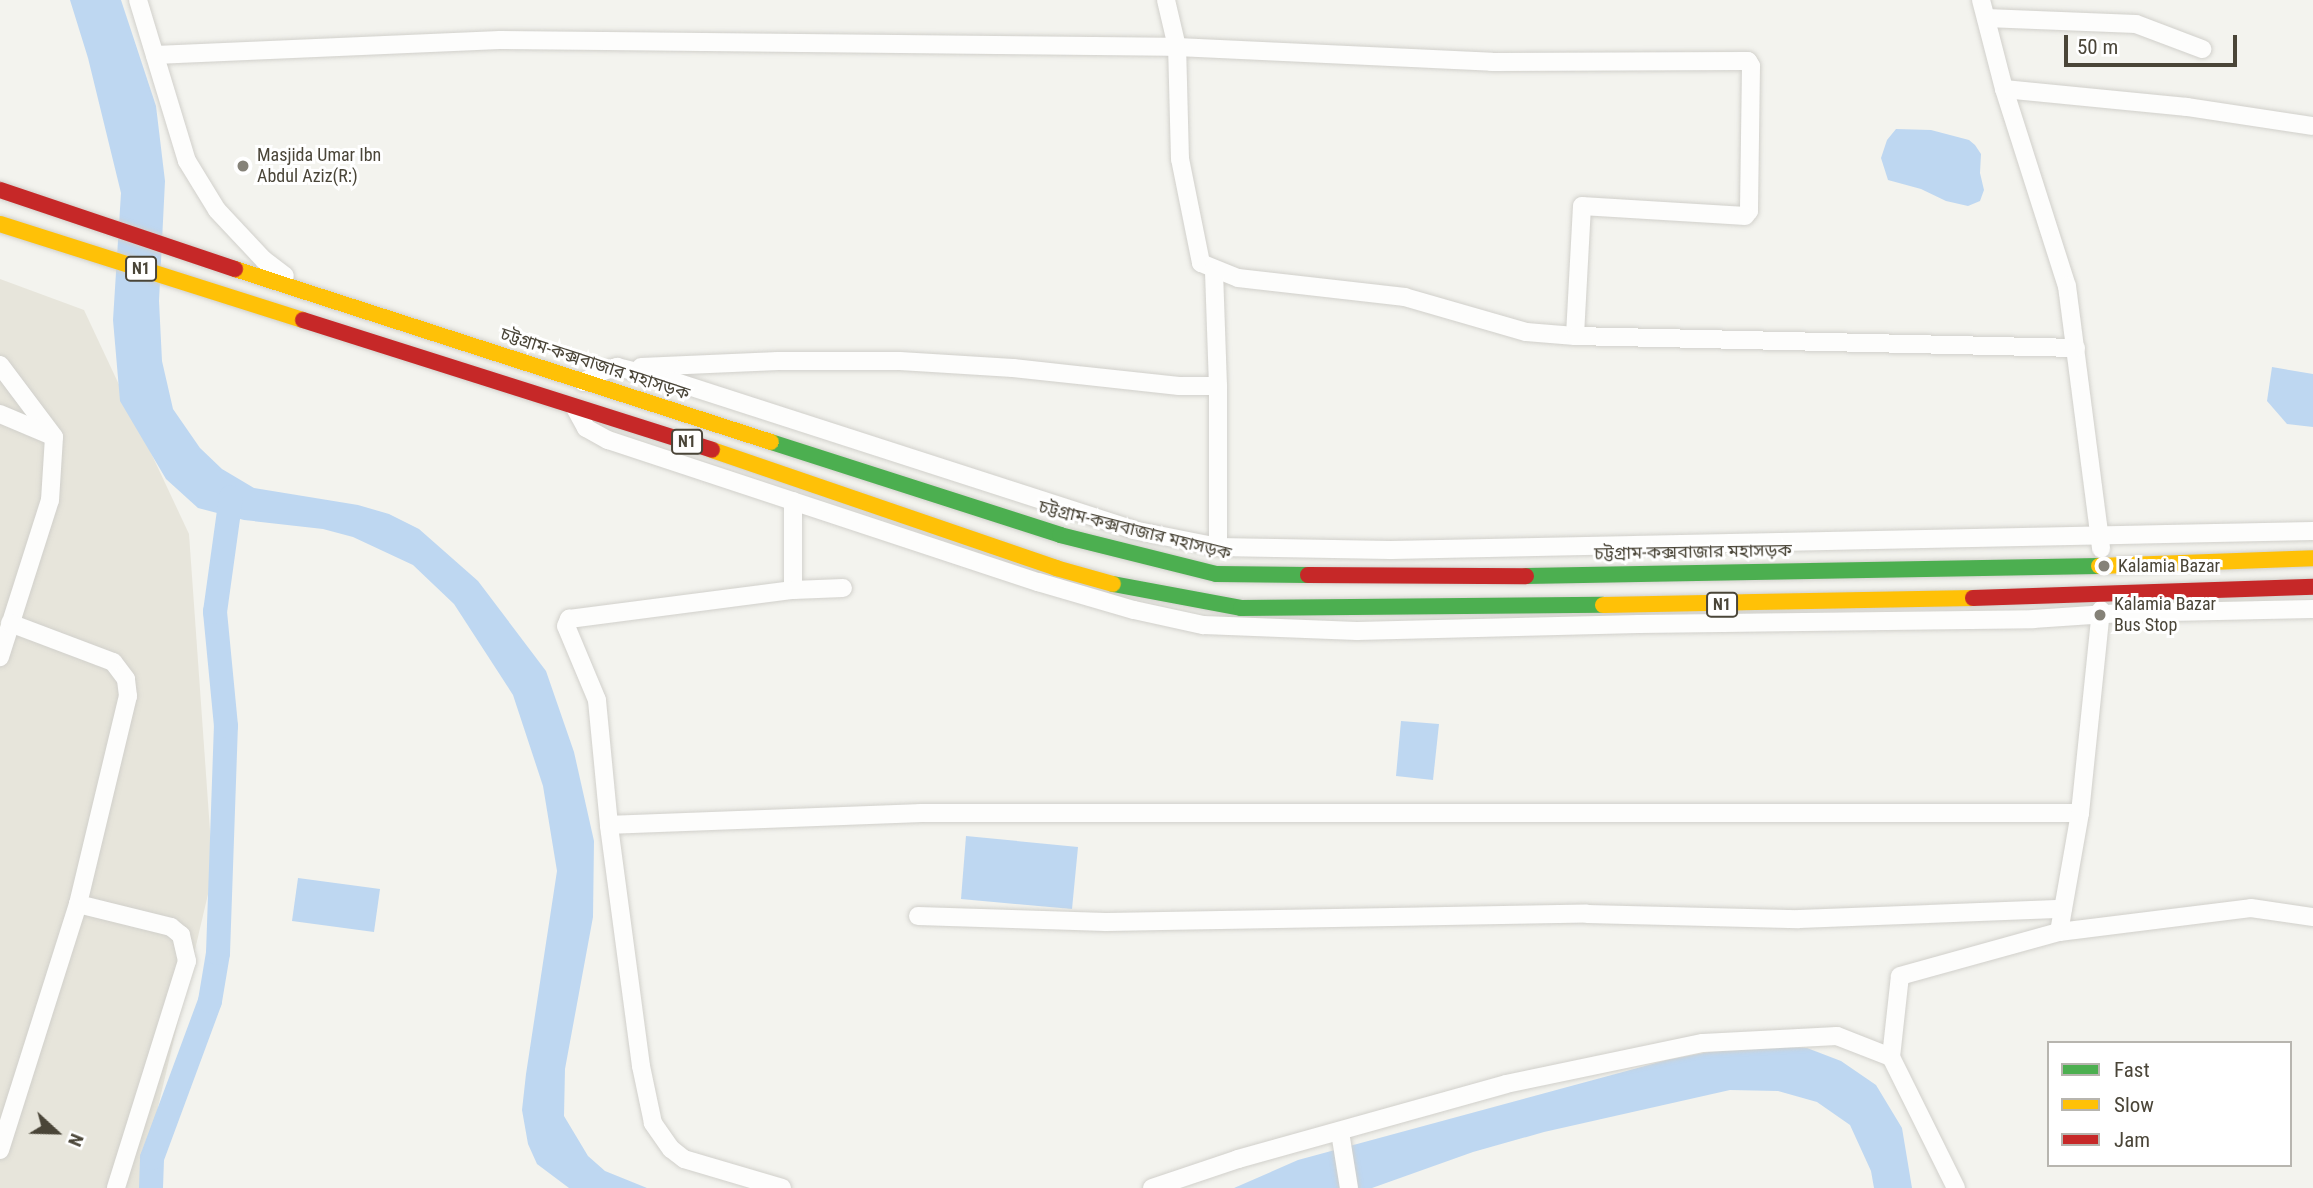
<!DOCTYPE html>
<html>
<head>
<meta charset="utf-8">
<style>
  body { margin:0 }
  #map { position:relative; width:2313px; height:1188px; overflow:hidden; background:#f3f3ee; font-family:"Roboto Condensed","Noto Sans Bengali",sans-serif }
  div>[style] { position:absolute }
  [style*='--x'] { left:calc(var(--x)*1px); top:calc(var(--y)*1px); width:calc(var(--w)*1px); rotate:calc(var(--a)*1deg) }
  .residential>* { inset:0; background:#e7e5db }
  .water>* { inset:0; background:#bed7f1 }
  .canal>* { height:24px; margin:-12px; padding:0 12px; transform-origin:12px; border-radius:12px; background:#bed7f1 }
  .roads { filter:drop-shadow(0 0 2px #d1d0cb) drop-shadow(0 0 2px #d1d0cb) }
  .street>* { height:18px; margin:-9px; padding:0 9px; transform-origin:9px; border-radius:9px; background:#fdfdfc }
  .fast>* { height:16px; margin:-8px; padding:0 8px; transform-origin:8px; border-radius:8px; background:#4caf50 }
  .slow>* { height:16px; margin:-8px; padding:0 8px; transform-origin:8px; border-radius:8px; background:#ffc107 }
  .jam>* { height:16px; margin:-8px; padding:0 8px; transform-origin:8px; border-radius:8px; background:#c62828 }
  .dots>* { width:19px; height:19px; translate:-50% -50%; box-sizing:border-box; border:4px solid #fff; border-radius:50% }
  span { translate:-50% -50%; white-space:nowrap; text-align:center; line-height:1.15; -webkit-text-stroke:6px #fff; paint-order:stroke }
  .shield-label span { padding:2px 5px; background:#fff; border:2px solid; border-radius:5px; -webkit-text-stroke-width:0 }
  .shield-label { font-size:16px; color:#4a4538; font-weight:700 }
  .poi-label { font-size:18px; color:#4a4538 }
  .left { translate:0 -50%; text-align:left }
  .street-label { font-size:18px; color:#4a4538 }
  .legend { position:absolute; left:2047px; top:1041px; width:245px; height:126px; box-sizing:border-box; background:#fff; border:2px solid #b7b5af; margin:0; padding:9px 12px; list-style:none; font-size:21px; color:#4a4538 }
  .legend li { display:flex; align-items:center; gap:14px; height:35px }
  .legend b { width:35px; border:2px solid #b7b5af }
  .north { position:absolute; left:21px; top:1097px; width:70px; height:70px; -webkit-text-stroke:5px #fff; paint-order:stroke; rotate:112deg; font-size:19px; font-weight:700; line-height:28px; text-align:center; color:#4a4538 }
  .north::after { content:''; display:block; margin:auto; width:24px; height:32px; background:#4a4538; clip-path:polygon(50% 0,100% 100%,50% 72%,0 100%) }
  .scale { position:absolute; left:2064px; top:35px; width:173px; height:32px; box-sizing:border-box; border:4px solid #4a4538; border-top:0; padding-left:9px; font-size:21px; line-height:24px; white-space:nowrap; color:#4a4538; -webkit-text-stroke:5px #fff; paint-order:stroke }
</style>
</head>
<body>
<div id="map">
  <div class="residential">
    <i style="clip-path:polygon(0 279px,84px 310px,189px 534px,213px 873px,158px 1107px,152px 1188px,0 1188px)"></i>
  </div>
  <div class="water">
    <i style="clip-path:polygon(70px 0,121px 0,156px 106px,165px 181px,159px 301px,162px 361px,173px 409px,200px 448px,222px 469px,254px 488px,358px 505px,389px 514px,419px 529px,478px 581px,546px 671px,574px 752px,594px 841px,593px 917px,565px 1069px,564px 1116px,588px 1156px,605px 1171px,647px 1188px,569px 1188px,537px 1164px,528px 1144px,522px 1110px,526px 1074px,557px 871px,543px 786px,513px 695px,454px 604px,413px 565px,353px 537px,323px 529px,244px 520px,198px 508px,166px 479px,120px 401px,113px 320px,121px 193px,88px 58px)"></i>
    <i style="clip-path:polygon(1896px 129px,1931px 130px,1969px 140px,1975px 145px,1981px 154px,1980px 173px,1984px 190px,1980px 201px,1968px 206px,1946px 201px,1921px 189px,1888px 180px,1881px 158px,1887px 140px)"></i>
    <i style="clip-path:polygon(2272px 367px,2313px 374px,2313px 427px,2287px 424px,2267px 401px)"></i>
    <i style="clip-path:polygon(1401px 721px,1439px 724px,1433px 780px,1396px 776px)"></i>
    <i style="clip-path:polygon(966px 836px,1078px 847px,1072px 909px,961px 899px)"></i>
    <i style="clip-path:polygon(298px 878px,380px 889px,374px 932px,292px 921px)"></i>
    <i style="clip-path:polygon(1774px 1046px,1807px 1048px,1841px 1061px,1876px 1085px,1902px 1128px,1912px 1188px,1874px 1188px,1871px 1171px,1850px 1125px,1817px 1102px,1778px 1091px,1730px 1090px,1544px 1132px,1473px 1152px,1372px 1188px,1234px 1188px,1298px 1160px,1667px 1060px,1730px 1048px)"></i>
  </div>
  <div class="canal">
    <i style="--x:151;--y:1188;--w:30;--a:-88"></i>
    <i style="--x:152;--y:1158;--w:167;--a:-69.7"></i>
    <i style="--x:210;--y:1001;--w:49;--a:-80.5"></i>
    <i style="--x:218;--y:953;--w:227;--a:-88"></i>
    <i style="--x:226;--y:726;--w:115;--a:-95.5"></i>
    <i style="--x:215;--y:612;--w:116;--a:-82.1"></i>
  </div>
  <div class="roads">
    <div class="street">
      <i style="--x:138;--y:0;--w:168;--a:73.1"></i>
      <i style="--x:187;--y:161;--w:57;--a:58.5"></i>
      <i style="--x:217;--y:210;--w:69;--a:46.8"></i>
      <i style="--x:264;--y:260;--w:26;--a:37"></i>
      <i style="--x:1981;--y:0;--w:92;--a:75.5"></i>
      <i style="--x:2004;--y:89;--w:207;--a:72.3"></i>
      <i style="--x:2067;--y:286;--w:265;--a:82.6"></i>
      <i style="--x:1986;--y:18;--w:150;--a:2.3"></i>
      <i style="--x:2136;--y:24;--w:71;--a:20.7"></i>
      <i style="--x:155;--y:55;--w:345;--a:-2.5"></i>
      <i style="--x:500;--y:40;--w:677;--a:0.59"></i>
      <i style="--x:1177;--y:47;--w:315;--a:2.7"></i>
      <i style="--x:1492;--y:62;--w:256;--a:-0.2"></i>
      <i style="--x:1748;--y:61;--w:6;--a:59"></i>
      <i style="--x:1751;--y:66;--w:145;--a:90.8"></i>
      <i style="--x:1749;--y:211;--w:6;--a:129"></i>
      <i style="--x:1745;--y:216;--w:163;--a:-176.5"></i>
      <i style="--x:1582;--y:206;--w:130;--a:93.1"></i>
      <i style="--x:1575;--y:336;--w:49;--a:-175.3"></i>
      <i style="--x:1526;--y:332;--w:126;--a:-163.9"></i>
      <i style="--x:1405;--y:297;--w:168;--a:-173.5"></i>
      <i style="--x:1238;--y:278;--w:40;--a:-158"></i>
      <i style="--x:1201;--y:263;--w:106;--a:-101.4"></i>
      <i style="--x:1180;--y:159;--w:112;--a:-91.5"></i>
      <i style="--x:1177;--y:47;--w:48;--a:-103.2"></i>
      <i style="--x:2004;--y:89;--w:184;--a:5.6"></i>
      <i style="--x:2187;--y:107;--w:127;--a:8.6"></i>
      <i style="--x:1575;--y:336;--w:501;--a:1.37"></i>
      <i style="--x:0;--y:365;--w:90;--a:53.1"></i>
      <i style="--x:54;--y:437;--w:63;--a:93.6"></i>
      <i style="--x:50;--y:500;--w:165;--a:107.7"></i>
      <i style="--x:641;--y:367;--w:137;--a:-2.5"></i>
      <i style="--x:778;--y:361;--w:122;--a:0"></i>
      <i style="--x:900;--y:361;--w:113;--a:3.5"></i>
      <i style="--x:1013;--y:368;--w:167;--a:6.2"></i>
      <i style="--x:1179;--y:386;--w:39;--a:0"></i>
      <i style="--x:1218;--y:386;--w:117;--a:-92"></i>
      <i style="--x:583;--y:382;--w:23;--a:-29"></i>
      <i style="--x:603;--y:371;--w:15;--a:-16"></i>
      <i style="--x:617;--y:367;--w:58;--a:14"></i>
      <i style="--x:673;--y:381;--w:484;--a:17.9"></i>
      <i style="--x:1133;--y:530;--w:87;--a:11.3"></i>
      <i style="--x:1218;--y:547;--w:173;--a:1"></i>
      <i style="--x:1391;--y:550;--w:922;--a:-1.18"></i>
      <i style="--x:1218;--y:386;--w:161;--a:90"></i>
      <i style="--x:575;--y:408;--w:23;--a:61"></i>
      <i style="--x:586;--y:428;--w:25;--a:29"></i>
      <i style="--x:608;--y:440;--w:453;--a:18.3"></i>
      <i style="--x:1038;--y:582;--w:100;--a:16.3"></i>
      <i style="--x:1134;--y:610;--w:71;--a:12.3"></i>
      <i style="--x:1203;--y:625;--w:154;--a:2.2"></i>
      <i style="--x:1357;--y:631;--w:282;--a:-1.4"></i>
      <i style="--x:1639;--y:624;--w:394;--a:-0.7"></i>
      <i style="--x:2033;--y:619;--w:89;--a:-3.9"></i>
      <i style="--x:2122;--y:613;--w:191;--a:-1.2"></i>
      <i style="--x:0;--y:414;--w:56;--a:22.9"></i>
      <i style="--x:793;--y:590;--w:89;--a:-90"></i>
      <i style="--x:609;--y:825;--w:311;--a:-2.2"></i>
      <i style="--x:920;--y:813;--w:1160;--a:0"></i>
      <i style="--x:78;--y:904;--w:96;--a:13.9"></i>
      <i style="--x:171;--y:927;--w:13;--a:39"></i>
      <i style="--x:181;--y:935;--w:27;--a:77"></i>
      <i style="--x:187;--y:961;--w:238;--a:107.4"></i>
      <i style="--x:918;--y:916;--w:188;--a:1.8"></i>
      <i style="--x:1106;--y:922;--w:481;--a:-1"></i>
      <i style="--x:1587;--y:914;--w:212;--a:1.4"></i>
      <i style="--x:1799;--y:919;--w:264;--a:-2.2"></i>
      <i style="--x:2059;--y:932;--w:193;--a:-7.1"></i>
      <i style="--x:2251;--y:908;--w:63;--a:8.3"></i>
      <i style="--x:1340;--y:1132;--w:57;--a:80.9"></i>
      <i style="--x:0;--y:1150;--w:258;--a:-72.4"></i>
      <i style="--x:78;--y:904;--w:214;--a:-76.5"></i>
      <i style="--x:128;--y:696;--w:17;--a:-97"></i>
      <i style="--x:126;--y:679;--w:21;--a:-127"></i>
      <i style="--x:113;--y:662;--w:110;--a:-159.3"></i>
      <i style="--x:782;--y:1188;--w:102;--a:-163.5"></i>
      <i style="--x:684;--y:1159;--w:16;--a:-142"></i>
      <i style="--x:671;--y:1149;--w:32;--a:-125"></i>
      <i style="--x:653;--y:1123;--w:58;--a:-101.9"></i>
      <i style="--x:641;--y:1066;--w:243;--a:-97.6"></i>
      <i style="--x:609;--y:825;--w:126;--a:-95.5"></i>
      <i style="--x:597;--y:700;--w:80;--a:-112.7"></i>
      <i style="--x:566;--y:626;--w:8;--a:-67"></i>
      <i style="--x:569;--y:619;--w:226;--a:-7.4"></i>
      <i style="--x:793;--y:590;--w:50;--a:-2.3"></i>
      <i style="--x:1152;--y:1188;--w:91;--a:-18.6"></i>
      <i style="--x:1238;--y:1159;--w:278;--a:-15.6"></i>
      <i style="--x:1506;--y:1084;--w:201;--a:-11.8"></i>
      <i style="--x:1703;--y:1043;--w:134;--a:-3"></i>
      <i style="--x:1837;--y:1036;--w:58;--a:21.3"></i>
      <i style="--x:1956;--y:1188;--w:146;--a:-116.4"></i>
      <i style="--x:1891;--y:1057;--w:81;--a:-83.7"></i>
      <i style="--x:1900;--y:976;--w:165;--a:-15.5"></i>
      <i style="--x:2059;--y:932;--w:121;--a:-80"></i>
      <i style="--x:2080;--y:813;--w:204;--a:-84.1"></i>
    </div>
    <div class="fast">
      <i style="--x:771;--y:442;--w:304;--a:17.8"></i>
      <i style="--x:1060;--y:535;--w:161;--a:14"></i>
      <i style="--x:1216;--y:574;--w:92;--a:0.6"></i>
      <i style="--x:1526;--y:576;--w:573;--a:-1"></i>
      <i style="--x:1113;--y:584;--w:130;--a:10.6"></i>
      <i style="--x:1241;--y:608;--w:362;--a:-0.5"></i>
    </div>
    <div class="slow">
      <i style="--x:0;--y:224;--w:318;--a:17.6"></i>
      <i style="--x:235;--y:269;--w:563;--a:17.89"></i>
      <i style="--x:712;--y:450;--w:364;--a:18.9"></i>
      <i style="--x:1056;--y:568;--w:59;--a:15.7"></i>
      <i style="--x:2099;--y:566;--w:214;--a:-2.1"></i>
      <i style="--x:1603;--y:605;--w:370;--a:-1.1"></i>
    </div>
    <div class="jam">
      <i style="--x:0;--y:190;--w:248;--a:18.6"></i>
      <i style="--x:303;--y:320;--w:429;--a:17.6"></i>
      <i style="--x:1308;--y:575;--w:218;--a:0.3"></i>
      <i style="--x:1973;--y:598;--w:340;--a:-1.9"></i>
    </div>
  </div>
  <div class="dots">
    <i style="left:243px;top:166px;background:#858278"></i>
    <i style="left:2104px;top:566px;background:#858278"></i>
    <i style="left:2100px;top:615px;background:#858278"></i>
  </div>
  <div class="shield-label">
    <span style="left:141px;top:269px">N1</span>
    <span style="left:687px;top:442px">N1</span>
    <span style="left:1722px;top:605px">N1</span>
  </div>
  <div class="poi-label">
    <span class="left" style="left:257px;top:166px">Masjida Umar Ibn<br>Abdul Aziz(R:)</span>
    <span class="left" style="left:2118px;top:566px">Kalamia Bazar</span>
    <span class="left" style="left:2114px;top:615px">Kalamia Bazar<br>Bus Stop</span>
  </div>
  <div class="street-label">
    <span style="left:595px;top:364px;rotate:18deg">চট্টগ্রাম-কক্সবাজার মহাসড়ক</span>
    <span style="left:1135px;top:530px;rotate:14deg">চট্টগ্রাম-কক্সবাজার মহাসড়ক</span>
    <span style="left:1693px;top:552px;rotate:-1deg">চট্টগ্রাম-কক্সবাজার মহাসড়ক</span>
  </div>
  <ul class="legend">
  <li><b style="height:9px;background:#4caf50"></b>Fast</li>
  <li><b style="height:9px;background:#ffc107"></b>Slow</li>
  <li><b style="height:9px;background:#c62828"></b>Jam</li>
  </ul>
  <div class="north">N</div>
  <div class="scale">50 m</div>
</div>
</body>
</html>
